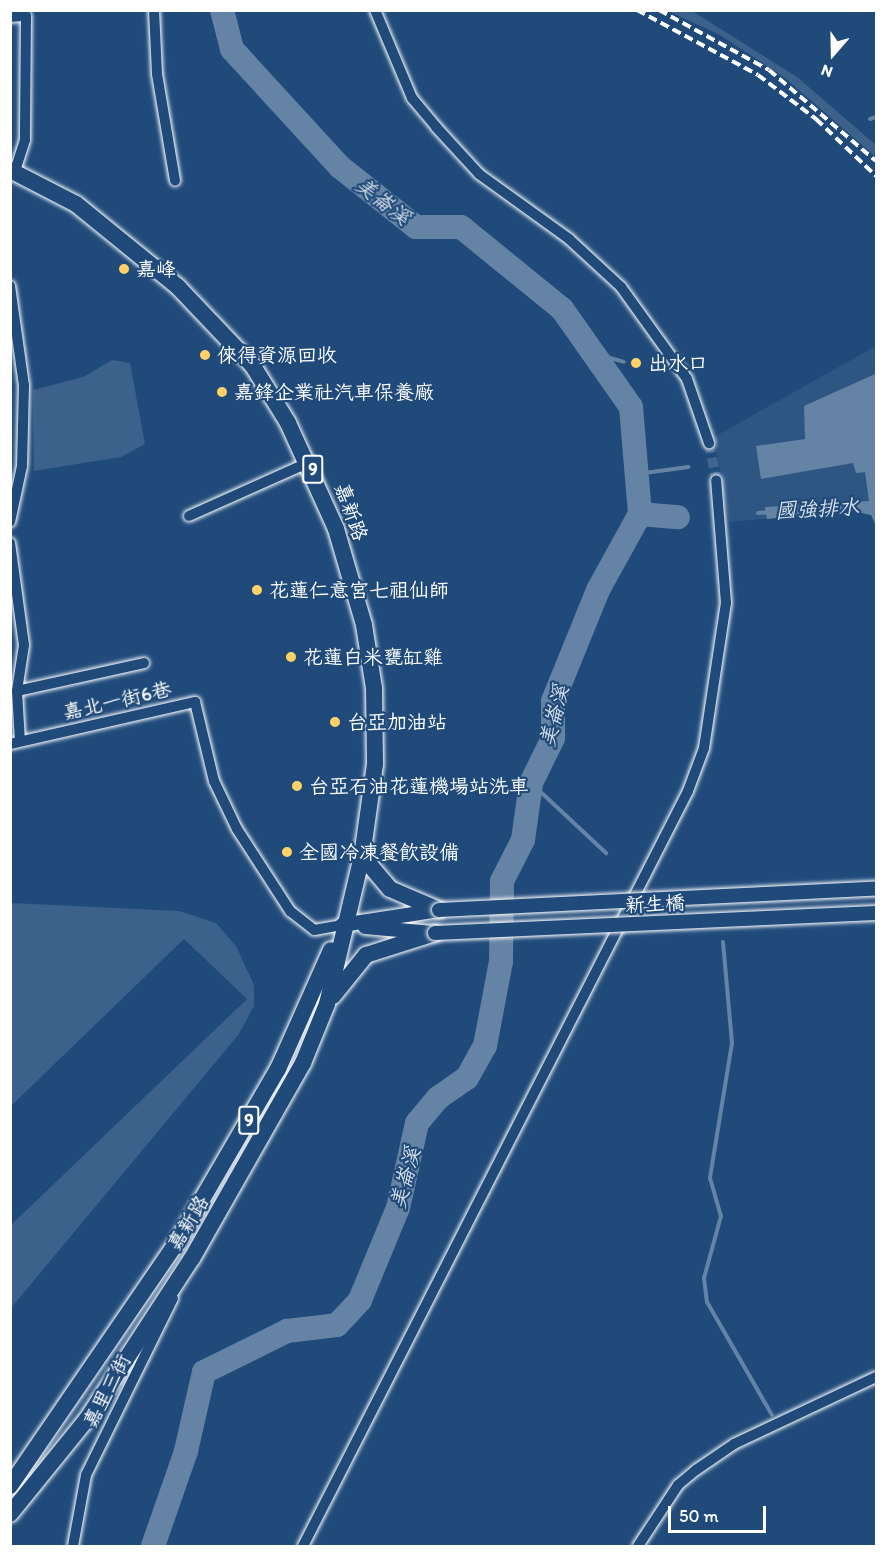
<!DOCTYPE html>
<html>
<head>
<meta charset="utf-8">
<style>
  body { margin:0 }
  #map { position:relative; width:887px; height:1557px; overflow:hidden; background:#1f4a7a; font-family:Itim,"LXGW WenKai TC",sans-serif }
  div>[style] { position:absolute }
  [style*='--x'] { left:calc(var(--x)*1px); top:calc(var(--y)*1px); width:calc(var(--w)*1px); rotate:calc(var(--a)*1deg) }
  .built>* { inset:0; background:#2e5683 }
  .green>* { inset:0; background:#3c618b }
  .water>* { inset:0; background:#6583a4 }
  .stream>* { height:4px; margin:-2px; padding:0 2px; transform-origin:2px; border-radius:2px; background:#6583a4 }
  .river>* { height:24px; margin:-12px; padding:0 12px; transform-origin:12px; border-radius:12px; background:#6583a4 }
  .minor-tunnel>* { height:10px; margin-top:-5px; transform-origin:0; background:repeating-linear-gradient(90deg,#41658e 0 10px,transparent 0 15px) }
  .roads { filter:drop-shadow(0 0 2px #fff) drop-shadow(0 0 2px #fff) }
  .minor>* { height:10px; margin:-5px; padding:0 5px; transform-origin:5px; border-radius:5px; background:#1f4a7a }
  .tertiary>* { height:14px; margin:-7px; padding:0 7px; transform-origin:7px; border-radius:7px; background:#1f4a7a }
  .primary>* { height:16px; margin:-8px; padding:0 8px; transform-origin:8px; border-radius:8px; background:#1f4a7a }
  .rail>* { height:4px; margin-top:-2px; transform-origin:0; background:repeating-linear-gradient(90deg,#fff 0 9px,transparent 0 13.5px) }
  .bridges { filter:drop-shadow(0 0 2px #fff) drop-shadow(0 0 2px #fff) }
  .tertiary-bridge>* { height:14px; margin:-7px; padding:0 7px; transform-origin:7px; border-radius:7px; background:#1f4a7a }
  .dots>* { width:16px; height:16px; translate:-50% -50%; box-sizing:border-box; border:3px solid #1f4a7a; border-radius:50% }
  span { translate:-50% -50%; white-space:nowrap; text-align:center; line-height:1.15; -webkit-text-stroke:4.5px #1f4a7a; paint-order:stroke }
  .shield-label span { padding:2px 4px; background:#1f4a7a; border:2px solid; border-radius:4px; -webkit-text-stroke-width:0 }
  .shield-label { font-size:18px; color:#fff; font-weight:700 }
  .poi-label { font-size:20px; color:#fff }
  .left { translate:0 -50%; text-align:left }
  .street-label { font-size:20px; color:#fff }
  .water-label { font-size:21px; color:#d8e0e8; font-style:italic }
  .frame { position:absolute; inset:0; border:12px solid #fff; pointer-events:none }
  .north { position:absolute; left:803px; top:24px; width:60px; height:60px; -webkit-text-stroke:4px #1f4a7a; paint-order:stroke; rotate:200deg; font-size:16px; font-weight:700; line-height:24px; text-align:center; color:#fff }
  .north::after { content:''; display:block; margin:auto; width:21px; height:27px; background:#fff; clip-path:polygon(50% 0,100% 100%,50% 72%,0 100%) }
  .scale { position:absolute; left:668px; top:1506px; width:98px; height:27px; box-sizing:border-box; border:3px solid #fff; border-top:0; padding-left:8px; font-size:18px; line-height:21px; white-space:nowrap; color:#fff; -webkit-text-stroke:4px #1f4a7a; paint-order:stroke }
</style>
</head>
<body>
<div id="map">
  <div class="built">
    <i style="clip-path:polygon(876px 346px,876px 514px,851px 511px,729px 522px,714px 437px)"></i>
  </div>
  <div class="green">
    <i style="clip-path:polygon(668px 11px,692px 11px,797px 77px,876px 145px,876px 157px,785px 78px,720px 35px)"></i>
    <i style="clip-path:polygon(112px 360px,130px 363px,145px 444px,121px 457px,34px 471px,33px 390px,83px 377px)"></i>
    <i style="clip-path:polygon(11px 903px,179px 911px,216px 923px,236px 946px,254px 985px,254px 1006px,239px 1034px,11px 1308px,11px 1225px,247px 999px,184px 939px,11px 1106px)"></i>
  </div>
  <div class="water">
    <i style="clip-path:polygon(875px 374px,876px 526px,871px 515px,852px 511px,767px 519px,765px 507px,869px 501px,865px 472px,856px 473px,853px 463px,761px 479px,756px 446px,805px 439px,804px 406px)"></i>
  </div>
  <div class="stream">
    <i style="--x:870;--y:119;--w:6;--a:-18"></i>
    <i style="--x:593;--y:353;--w:32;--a:16"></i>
    <i style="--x:637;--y:474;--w:52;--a:-7.7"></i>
    <i style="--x:758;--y:513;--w:13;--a:-4"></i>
    <i style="--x:531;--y:783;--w:103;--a:43"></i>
    <i style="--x:723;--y:942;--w:101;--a:84.9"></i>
    <i style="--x:732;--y:1043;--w:137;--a:99.3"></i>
    <i style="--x:710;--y:1178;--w:40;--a:74"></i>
    <i style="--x:721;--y:1216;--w:64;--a:105.3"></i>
    <i style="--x:704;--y:1278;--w:24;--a:83"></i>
    <i style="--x:707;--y:1302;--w:130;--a:60.1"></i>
  </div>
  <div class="river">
    <i style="--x:640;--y:514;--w:38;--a:5"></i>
    <i style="--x:153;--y:1546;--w:101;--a:-70.8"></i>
    <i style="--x:186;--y:1451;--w:81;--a:-77.2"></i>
    <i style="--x:204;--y:1372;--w:93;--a:-26.3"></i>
    <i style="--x:287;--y:1331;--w:50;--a:-6.8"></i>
    <i style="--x:337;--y:1325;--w:34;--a:-47"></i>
    <i style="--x:360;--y:1300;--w:100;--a:-67.6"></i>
    <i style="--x:398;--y:1208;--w:87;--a:-77.4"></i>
    <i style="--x:417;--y:1123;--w:33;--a:-50"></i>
    <i style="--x:438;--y:1098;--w:35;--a:-35"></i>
    <i style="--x:467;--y:1078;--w:37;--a:-61"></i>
    <i style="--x:485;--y:1046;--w:86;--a:-79.3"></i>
    <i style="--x:501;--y:961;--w:80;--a:-89.3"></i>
    <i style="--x:502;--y:881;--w:46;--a:-62.9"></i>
    <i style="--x:523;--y:840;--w:58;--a:-82"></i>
    <i style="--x:531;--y:783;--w:50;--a:-63.9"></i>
    <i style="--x:553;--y:738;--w:37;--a:-90"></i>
    <i style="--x:553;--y:701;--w:120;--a:-67.9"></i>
    <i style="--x:598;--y:590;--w:87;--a:-61.1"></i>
    <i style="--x:640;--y:514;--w:107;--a:-94.8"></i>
    <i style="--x:631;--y:407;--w:120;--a:-125.1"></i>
    <i style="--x:562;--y:309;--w:130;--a:-140.9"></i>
    <i style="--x:461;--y:227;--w:45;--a:180"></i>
    <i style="--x:416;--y:227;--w:97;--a:-141.7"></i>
    <i style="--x:340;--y:167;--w:160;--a:-132.5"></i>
    <i style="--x:232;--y:49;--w:40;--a:-104.4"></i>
  </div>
  <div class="minor-tunnel">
    <i style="--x:709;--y:443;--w:38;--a:79"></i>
  </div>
  <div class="roads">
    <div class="minor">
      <i style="--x:154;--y:10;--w:64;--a:87.3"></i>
      <i style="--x:157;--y:74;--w:108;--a:80.4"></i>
      <i style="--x:375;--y:10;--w:95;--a:67.2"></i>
      <i style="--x:412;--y:98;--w:38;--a:50"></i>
      <i style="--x:436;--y:127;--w:64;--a:47.5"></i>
      <i style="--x:479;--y:174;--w:111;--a:35.8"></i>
      <i style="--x:569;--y:239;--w:71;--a:42.7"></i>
      <i style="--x:621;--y:287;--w:113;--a:54.3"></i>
      <i style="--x:687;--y:379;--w:68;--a:71"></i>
      <i style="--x:10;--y:17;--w:16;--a:-4"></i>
      <i style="--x:26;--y:16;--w:124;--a:90.5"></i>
      <i style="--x:25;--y:140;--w:33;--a:108"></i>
      <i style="--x:10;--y:286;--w:100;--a:82"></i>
      <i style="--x:24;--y:385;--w:81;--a:91.4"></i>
      <i style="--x:22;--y:466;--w:57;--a:102.1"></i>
      <i style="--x:189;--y:516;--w:133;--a:-24.1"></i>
      <i style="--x:10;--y:543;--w:103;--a:82.2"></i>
      <i style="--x:24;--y:645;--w:47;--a:98.7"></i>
      <i style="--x:17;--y:691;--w:50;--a:86.6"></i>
      <i style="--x:17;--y:691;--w:130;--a:-12.4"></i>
      <i style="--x:10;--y:744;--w:190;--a:-12.8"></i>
      <i style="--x:195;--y:702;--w:81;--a:76.5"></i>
      <i style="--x:214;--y:781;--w:53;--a:64.4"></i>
      <i style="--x:237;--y:829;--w:98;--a:57.1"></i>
      <i style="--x:290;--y:911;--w:31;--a:38"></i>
      <i style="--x:314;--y:930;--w:28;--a:-10"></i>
      <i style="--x:73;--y:1546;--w:72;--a:-79.6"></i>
      <i style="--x:86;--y:1475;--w:197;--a:-63.8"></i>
      <i style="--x:303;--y:1546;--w:847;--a:-62.98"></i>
      <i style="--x:688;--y:791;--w:46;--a:-69.6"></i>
      <i style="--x:704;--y:748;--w:147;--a:-81.4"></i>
      <i style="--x:726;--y:603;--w:123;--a:-94.6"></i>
      <i style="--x:638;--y:1546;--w:73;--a:-56.7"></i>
      <i style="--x:678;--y:1485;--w:23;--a:-40"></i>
      <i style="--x:696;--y:1470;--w:46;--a:-34.4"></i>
      <i style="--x:734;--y:1444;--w:157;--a:-25.3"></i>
    </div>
    <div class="tertiary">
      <i style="--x:342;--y:925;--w:98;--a:-8.8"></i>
      <i style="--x:365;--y:927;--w:68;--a:5"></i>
    </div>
    <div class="primary">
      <i style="--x:10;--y:170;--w:74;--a:27.3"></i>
      <i style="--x:76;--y:204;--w:132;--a:39.1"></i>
      <i style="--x:178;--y:287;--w:109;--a:46.5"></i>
      <i style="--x:253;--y:366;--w:67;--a:58.4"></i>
      <i style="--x:288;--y:423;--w:116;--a:65.6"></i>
      <i style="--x:336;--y:529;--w:100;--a:73.7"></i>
      <i style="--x:364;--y:625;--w:64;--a:81"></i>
      <i style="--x:374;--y:688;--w:76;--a:89.2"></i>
      <i style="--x:375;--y:764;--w:93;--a:98"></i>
      <i style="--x:362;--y:856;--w:152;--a:103.3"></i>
      <i style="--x:327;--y:1004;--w:64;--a:112.1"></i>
      <i style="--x:303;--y:1063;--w:224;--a:119.6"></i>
      <i style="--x:192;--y:1258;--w:192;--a:123.1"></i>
      <i style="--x:87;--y:1419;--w:122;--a:129"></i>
      <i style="--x:362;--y:856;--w:43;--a:49.7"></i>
      <i style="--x:390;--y:889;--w:53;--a:23.2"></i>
      <i style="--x:333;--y:996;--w:53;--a:-51.2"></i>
      <i style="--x:366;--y:955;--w:72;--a:-17.7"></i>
      <i style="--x:10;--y:1486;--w:293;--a:-55.6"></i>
      <i style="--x:176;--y:1244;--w:203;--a:-59.8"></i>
      <i style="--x:278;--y:1069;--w:130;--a:-66"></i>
    </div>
  </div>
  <div class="rail">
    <i style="--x:637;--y:10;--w:137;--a:28.2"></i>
    <i style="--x:758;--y:75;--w:73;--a:37.2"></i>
    <i style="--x:816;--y:119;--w:83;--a:43.5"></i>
    <i style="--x:659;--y:10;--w:125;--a:28.6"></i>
    <i style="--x:769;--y:70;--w:140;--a:40.4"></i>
  </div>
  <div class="bridges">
    <div class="tertiary-bridge">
      <i style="--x:439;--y:910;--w:438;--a:-2.8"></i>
      <i style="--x:435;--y:933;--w:441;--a:-2.6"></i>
    </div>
  </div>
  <div class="dots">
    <i style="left:124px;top:269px;background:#ffd166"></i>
    <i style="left:205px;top:355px;background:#ffd166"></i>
    <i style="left:636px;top:363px;background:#ffd166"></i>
    <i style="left:222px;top:392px;background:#ffd166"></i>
    <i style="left:257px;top:590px;background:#ffd166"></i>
    <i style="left:291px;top:657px;background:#ffd166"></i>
    <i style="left:335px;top:722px;background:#ffd166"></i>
    <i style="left:297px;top:786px;background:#ffd166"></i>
    <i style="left:287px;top:852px;background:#ffd166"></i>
  </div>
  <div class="shield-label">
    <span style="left:313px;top:469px">9</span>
    <span style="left:249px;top:1120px">9</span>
  </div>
  <div class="poi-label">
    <span class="left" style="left:136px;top:269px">嘉峰</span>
    <span class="left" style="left:217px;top:355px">倈得資源回收</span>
    <span class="left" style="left:648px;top:363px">出水口</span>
    <span class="left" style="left:234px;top:392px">嘉鋒企業社汽車保養廠</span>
    <span class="left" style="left:269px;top:590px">花蓮仁意宮七祖仙師</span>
    <span class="left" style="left:303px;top:657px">花蓮白米甕缸雞</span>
    <span class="left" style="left:347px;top:722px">台亞加油站</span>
    <span class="left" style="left:309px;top:786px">台亞石油花蓮機場站洗車</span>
    <span class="left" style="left:299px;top:852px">全國冷凍餐飲設備</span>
  </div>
  <div class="street-label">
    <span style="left:351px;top:512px;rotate:70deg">嘉新路</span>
    <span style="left:117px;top:701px;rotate:-13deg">嘉北一街6巷</span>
    <span style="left:655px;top:904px;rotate:-3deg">新生橋</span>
    <span style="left:188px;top:1223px;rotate:-59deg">嘉新路</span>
    <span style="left:107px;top:1391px;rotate:-63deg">嘉里三街</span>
  </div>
  <div class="water-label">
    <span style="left:383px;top:201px;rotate:38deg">美崙溪</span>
    <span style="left:817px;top:509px;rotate:-3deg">國強排水</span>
    <span style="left:554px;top:716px;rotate:-76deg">美崙溪</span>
    <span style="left:405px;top:1178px;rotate:-75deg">美崙溪</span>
  </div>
  <div class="frame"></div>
  <div class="north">N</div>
  <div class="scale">50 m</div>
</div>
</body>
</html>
